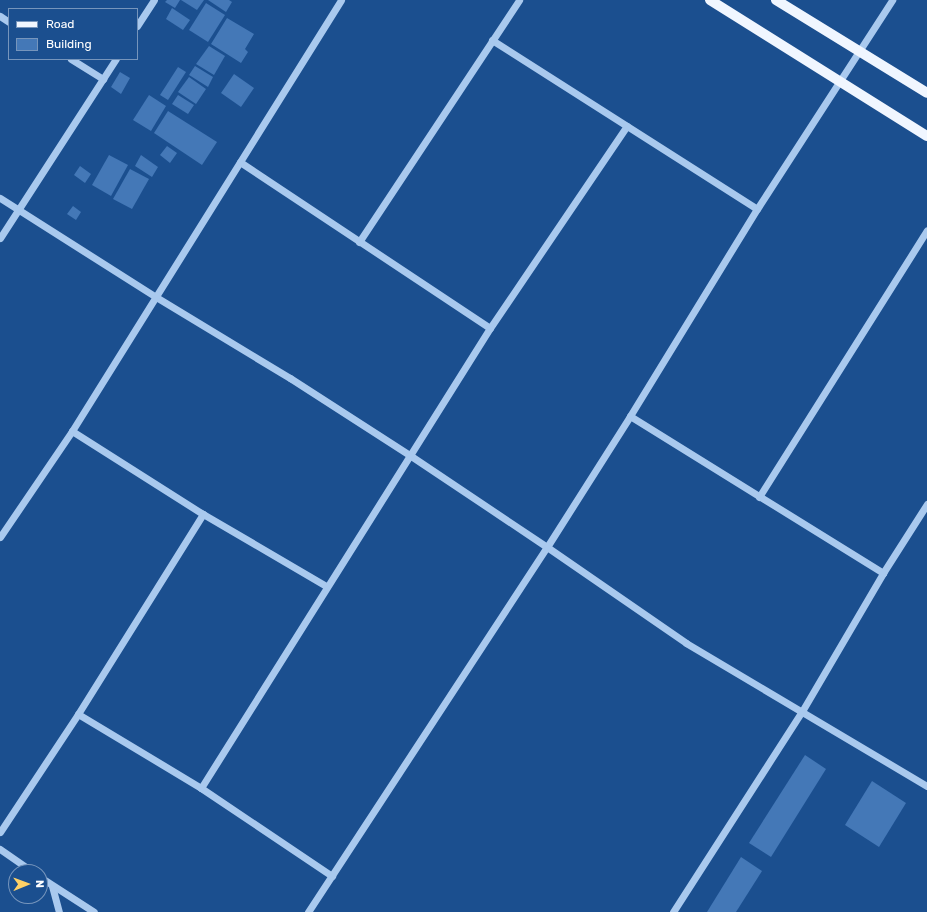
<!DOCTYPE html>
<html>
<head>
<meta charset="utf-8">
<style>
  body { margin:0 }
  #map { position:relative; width:927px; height:912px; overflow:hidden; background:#1b4f8f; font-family:Rubik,sans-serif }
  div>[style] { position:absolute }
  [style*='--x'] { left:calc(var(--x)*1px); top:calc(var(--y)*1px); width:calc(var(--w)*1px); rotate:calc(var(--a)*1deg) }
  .building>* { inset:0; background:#4478b7 }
  .minor>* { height:7px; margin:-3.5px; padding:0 3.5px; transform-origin:3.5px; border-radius:3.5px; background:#a9c9ee }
  .major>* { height:10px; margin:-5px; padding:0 5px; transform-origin:5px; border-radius:5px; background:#f0f6ff }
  span { translate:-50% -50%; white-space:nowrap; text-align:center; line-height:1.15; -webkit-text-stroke:3px #1b4f8f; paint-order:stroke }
  .legend { position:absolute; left:8px; top:8px; width:130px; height:52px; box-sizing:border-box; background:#1b4f8f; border:1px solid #7695bc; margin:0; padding:5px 7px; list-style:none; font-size:12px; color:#fff }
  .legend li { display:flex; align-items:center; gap:8px; height:20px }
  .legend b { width:20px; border:1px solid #7695bc }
  .north { position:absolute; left:8px; top:864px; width:40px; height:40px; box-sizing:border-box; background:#1b4f8f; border:1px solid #7695bc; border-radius:50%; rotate:89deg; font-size:11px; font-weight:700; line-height:16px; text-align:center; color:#fff }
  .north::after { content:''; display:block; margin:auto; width:14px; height:18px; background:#ffd166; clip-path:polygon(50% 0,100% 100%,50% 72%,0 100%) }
</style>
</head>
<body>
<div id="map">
  <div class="building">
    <i style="clip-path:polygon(167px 0,180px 0,175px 8px,165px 2px)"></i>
    <i style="clip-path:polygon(181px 0,204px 0,197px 10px)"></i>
    <i style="clip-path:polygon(208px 0,229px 0,232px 2px,226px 12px)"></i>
    <i style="clip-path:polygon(206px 3px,225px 15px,208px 42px,189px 30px)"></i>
    <i style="clip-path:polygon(172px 8px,190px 20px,183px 30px,166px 19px)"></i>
    <i style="clip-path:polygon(227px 18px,254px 34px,245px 49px,248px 52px,241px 63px,211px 44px)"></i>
    <i style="clip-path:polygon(209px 46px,225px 56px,214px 75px,196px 64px)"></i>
    <i style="clip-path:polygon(195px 66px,213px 77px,208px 87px,189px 75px)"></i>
    <i style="clip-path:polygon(178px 67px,186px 72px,168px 100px,160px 95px)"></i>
    <i style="clip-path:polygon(120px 72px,130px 78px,121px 94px,111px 87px)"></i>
    <i style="clip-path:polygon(234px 74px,254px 88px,241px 107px,221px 93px)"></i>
    <i style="clip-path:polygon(189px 77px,206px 89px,196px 104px,178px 92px)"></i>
    <i style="clip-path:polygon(149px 95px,166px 106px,151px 131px,133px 120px)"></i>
    <i style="clip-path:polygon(178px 95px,194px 105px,188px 114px,172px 104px)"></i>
    <i style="clip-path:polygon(168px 111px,217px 142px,202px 165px,154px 133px)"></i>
    <i style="clip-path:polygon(167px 146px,177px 153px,170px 163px,160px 155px)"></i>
    <i style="clip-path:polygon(109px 155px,128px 165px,111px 196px,92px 185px)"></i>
    <i style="clip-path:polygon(141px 155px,158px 167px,152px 177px,135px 166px)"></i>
    <i style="clip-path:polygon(80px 166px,91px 174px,85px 183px,74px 175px)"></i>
    <i style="clip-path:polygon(130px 169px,149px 179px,132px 209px,113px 199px)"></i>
    <i style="clip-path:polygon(73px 206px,81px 212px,76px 220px,67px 214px)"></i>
    <i style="clip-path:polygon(805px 755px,826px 769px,771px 857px,749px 843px)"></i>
    <i style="clip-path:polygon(872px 781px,906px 803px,879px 847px,845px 825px)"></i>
    <i style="clip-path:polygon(741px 857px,762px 871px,736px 912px,707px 912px)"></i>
  </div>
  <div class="minor">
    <i style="--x:0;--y:16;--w:11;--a:34"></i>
    <i style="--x:137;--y:26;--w:31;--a:-57"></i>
    <i style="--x:492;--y:40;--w:314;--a:32.5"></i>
    <i style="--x:71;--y:59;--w:38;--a:32"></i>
    <i style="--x:240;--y:162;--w:300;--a:33.6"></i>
    <i style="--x:0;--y:198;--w:185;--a:32.4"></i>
    <i style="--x:156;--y:297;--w:157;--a:31.2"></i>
    <i style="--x:290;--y:378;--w:144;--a:32.8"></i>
    <i style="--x:411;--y:456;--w:164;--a:33.8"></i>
    <i style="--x:547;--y:547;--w:169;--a:34.6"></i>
    <i style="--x:686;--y:643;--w:280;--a:30.7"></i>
    <i style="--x:0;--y:238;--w:213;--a:-57.1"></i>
    <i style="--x:359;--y:242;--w:290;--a:-56.5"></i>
    <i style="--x:630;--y:416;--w:298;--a:31.8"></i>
    <i style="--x:72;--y:431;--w:155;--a:32.4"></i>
    <i style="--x:203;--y:514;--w:143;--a:30.3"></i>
    <i style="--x:759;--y:497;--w:315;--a:-57.8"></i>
    <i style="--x:0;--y:537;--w:128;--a:-55.8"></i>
    <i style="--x:72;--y:431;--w:508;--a:-58.03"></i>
    <i style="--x:78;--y:714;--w:144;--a:31"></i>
    <i style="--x:201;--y:788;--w:158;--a:33.9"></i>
    <i style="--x:201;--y:788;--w:543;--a:-57.86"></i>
    <i style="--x:490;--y:328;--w:244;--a:-55.9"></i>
    <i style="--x:0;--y:832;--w:141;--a:-56.5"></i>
    <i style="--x:78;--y:714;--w:236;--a:-58"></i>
    <i style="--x:0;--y:849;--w:40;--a:34.9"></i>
    <i style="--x:40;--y:877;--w:64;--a:32.9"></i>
    <i style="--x:52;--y:886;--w:27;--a:75"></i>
    <i style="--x:308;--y:912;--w:436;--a:-56.8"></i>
    <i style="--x:547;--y:547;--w:155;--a:-57.6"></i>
    <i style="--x:630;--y:416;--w:243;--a:-58.5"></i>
    <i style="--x:757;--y:209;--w:249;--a:-57.1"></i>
    <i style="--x:673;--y:912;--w:237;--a:-57.3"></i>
    <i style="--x:801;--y:713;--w:162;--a:-59.6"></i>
    <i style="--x:883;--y:573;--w:82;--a:-57.5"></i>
  </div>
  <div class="major">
    <i style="--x:710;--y:0;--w:256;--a:32.1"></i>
    <i style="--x:776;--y:0;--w:177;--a:31.6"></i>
  </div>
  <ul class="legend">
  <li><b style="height:5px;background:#f0f6ff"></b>Road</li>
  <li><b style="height:11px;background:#4478b7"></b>Building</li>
  </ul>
  <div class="north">N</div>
</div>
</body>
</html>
